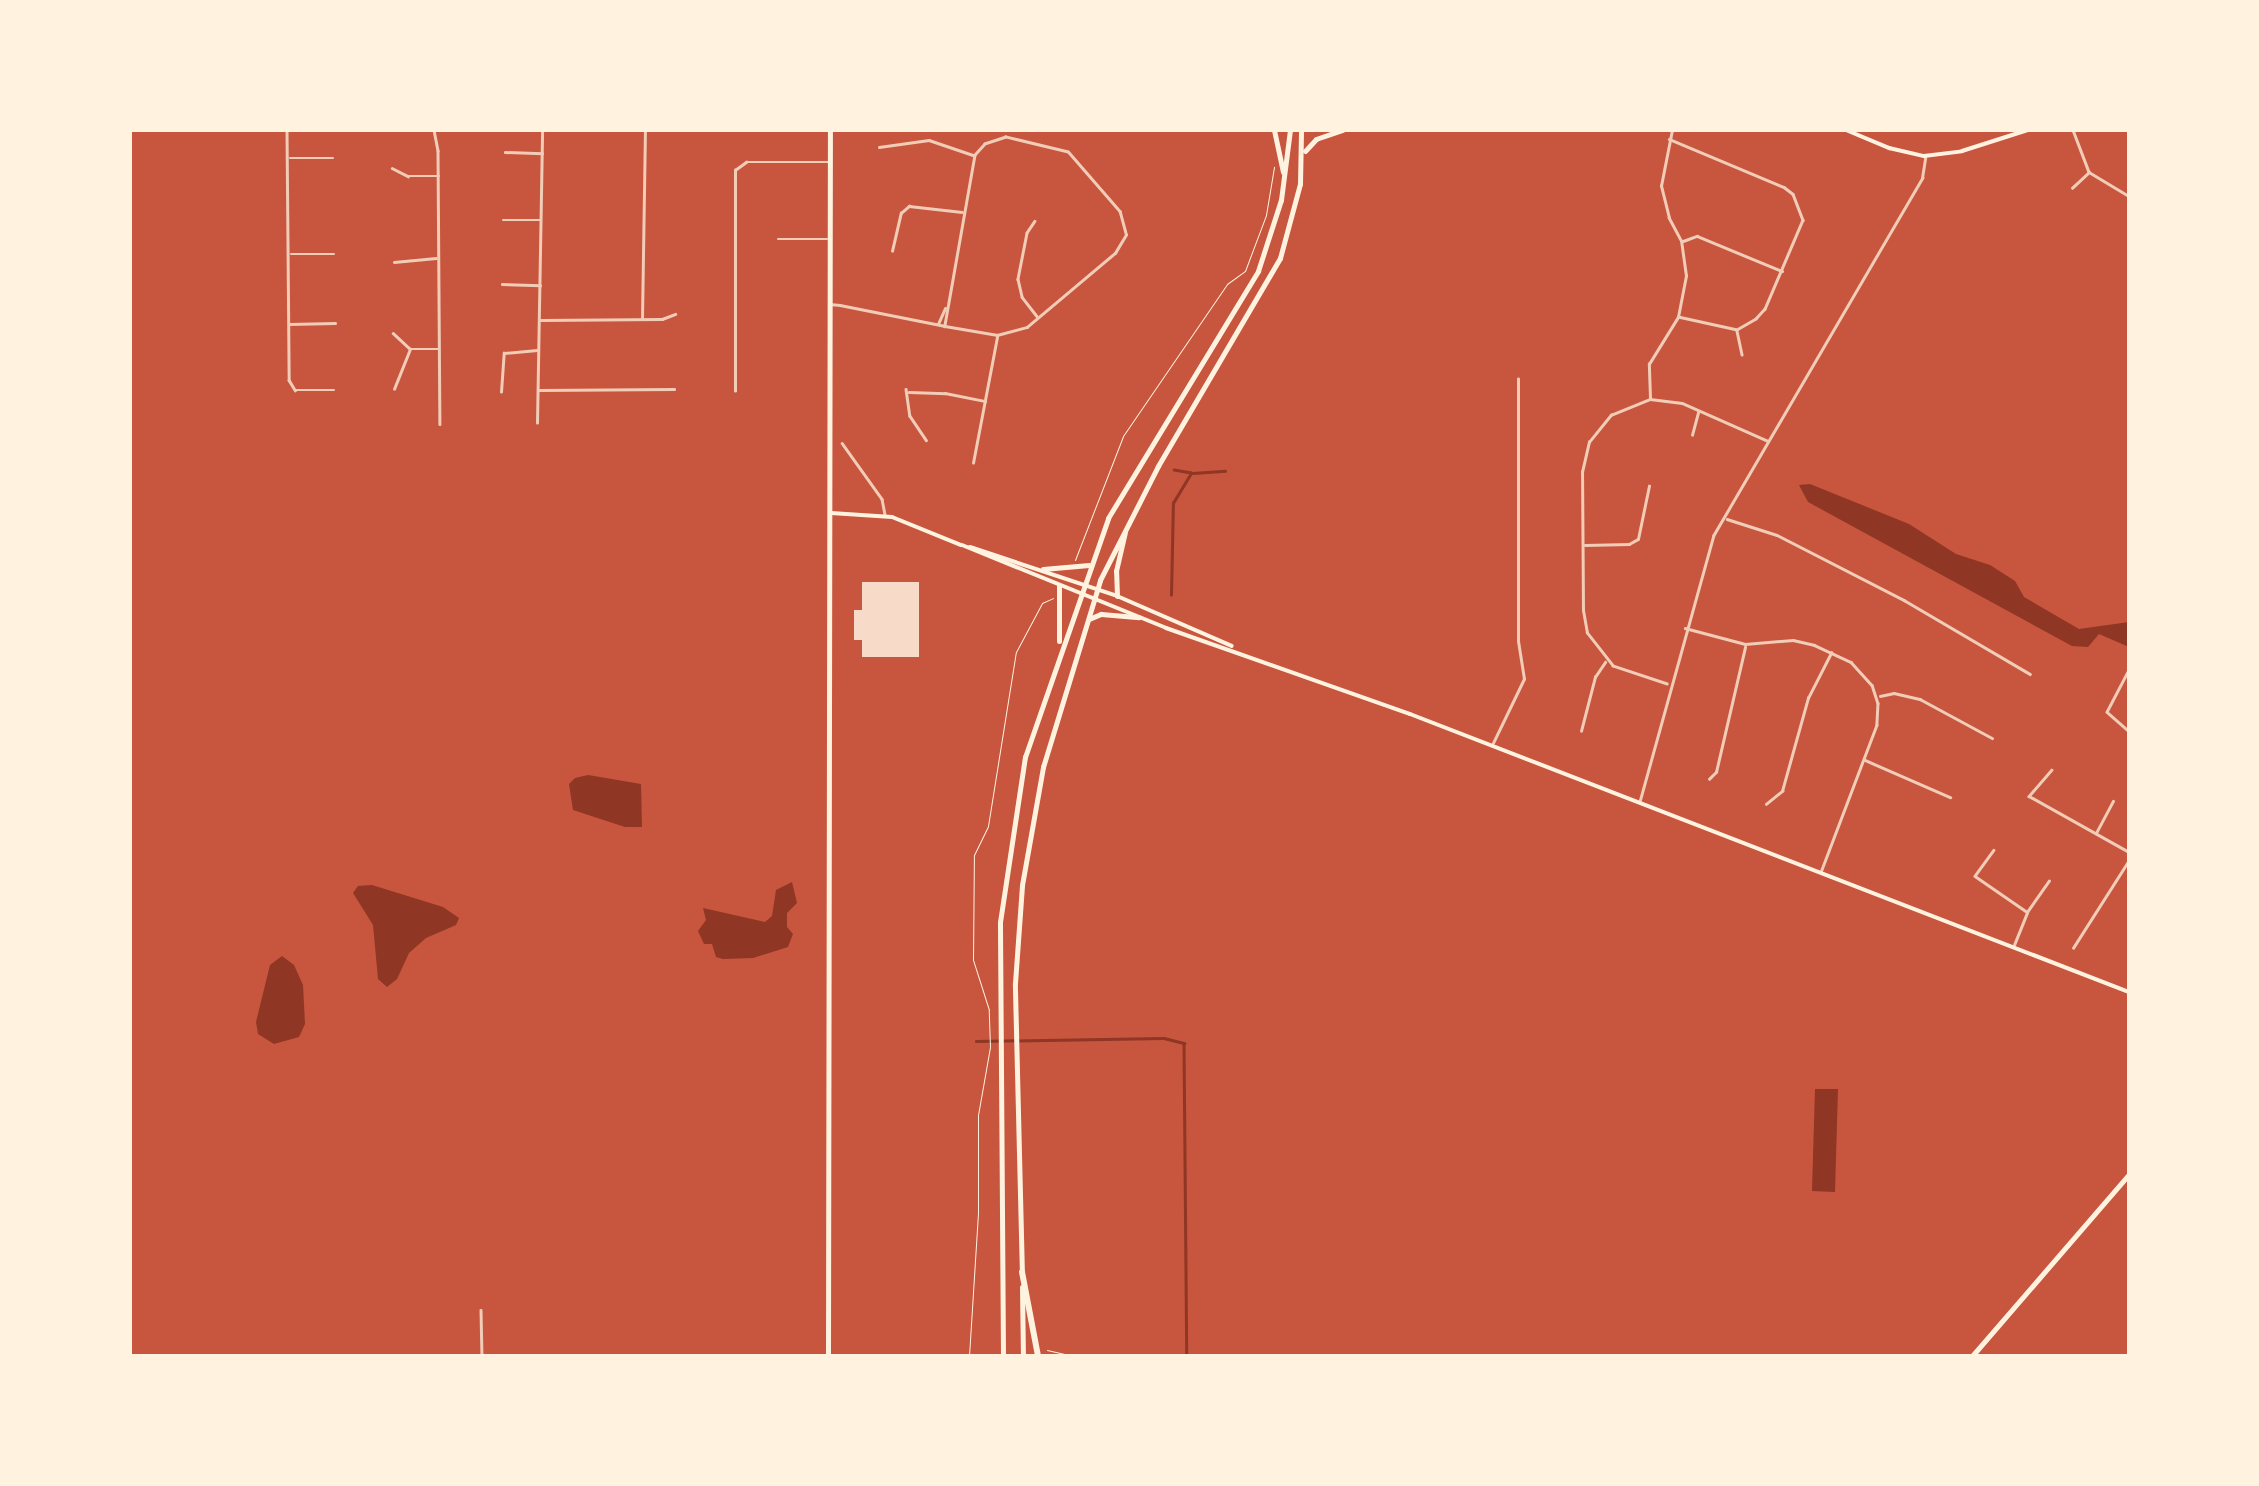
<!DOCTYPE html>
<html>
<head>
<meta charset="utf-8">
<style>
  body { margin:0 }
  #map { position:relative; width:2259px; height:1486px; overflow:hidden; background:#c8553d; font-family:Helvetica,sans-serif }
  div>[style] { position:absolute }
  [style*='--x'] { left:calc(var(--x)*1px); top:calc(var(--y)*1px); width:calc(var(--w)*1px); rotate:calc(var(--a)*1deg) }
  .water>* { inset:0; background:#8f3625 }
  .stream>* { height:2.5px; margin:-1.25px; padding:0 1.25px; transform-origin:1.25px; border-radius:1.25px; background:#8f3625 }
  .building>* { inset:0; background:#f7dbc8 }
  .path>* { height:1px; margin:-0.5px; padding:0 0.5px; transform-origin:0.5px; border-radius:0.5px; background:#fff3e0 }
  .minor>* { height:2.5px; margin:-1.25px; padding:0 1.25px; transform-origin:1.25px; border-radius:1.25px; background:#f1ccb7 }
  .secondary>* { height:4px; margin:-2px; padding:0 2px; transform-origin:2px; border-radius:2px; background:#fff3e0 }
  .primary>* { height:5px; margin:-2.5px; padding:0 2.5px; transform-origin:2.5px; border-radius:2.5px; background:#fff3e0 }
  .trunk>* { height:5px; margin:-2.5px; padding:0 2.5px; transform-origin:2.5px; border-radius:2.5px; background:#fff3e0 }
  .motorway>* { height:6px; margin:-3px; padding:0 3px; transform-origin:3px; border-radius:3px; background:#fff3e0 }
  span { translate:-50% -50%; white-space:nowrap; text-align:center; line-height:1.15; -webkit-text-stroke:8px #fff3e0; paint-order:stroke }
  .frame { position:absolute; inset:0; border:132px solid #fff3e0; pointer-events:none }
</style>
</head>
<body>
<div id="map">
  <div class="water">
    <i style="clip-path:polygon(1810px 484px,1909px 524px,1956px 554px,1990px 565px,2015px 581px,2024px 597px,2079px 629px,2129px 622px,2129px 647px,2099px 634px,2088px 647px,2072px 646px,1808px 502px,1799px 485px)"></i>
    <i style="clip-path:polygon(588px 775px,641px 784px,642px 827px,625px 827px,573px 810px,569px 784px,575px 778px)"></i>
    <i style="clip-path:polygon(792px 882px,797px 903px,787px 913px,787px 927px,793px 934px,788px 947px,753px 958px,723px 959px,716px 957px,712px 944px,704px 944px,698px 931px,706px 920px,703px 908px,765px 922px,772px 916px,776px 890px)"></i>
    <i style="clip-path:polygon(372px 885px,443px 907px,459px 918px,456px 925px,426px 938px,409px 953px,397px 979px,387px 987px,378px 979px,373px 925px,353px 893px,358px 886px)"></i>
    <i style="clip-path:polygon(282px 956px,294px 965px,303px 985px,305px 1024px,299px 1037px,274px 1044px,258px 1034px,256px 1022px,270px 965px)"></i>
    <i style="clip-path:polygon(1815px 1089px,1838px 1089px,1835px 1192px,1812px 1191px)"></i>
  </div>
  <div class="stream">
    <i style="--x:1193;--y:473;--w:32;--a:-4"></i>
    <i style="--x:1171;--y:595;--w:92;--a:-88.8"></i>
    <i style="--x:1173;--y:503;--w:35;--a:-59"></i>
    <i style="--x:1191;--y:473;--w:17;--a:-170"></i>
    <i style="--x:976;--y:1041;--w:188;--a:-0.9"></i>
    <i style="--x:1164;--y:1038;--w:21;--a:14"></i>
    <i style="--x:1184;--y:1043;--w:313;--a:89.5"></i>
  </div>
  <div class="building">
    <i style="clip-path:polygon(862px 582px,919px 582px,919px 657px,862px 657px,862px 640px,854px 640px,854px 610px,862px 610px)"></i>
  </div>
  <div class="path">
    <i style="--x:1075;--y:560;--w:133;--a:-68.8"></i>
    <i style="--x:1123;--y:436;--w:184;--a:-55.6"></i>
    <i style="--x:1227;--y:284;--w:22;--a:-36"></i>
    <i style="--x:1245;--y:271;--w:60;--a:-69.4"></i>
    <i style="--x:1266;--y:215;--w:49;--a:-80.5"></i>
    <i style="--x:1047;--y:1350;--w:28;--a:13"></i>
    <i style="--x:972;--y:1355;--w:24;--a:0"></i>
    <i style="--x:969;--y:1356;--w:143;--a:-86.4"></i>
    <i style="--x:978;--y:1213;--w:98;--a:-90"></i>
    <i style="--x:978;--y:1115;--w:69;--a:-80"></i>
    <i style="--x:990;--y:1047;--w:37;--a:-92"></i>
    <i style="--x:989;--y:1010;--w:52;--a:-107.7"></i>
    <i style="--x:973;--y:960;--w:105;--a:-89.5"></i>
    <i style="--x:974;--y:855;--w:32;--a:-64"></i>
    <i style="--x:988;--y:826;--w:176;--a:-80.9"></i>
    <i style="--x:1016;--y:652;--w:55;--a:-62"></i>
    <i style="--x:1042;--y:603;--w:12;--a:-24"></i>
  </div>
  <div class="minor">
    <i style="--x:287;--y:130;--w:250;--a:89.5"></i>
    <i style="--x:289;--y:380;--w:12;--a:59"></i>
    <i style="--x:295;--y:390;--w:39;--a:0"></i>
    <i style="--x:434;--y:130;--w:21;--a:79"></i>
    <i style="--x:438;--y:151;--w:273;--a:89.6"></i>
    <i style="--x:2073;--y:130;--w:45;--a:69.1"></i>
    <i style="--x:2089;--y:172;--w:47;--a:31"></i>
    <i style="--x:1669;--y:139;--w:125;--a:22.7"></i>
    <i style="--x:1784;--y:187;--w:11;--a:38"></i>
    <i style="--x:1793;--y:194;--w:28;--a:69"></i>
    <i style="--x:1803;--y:220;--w:97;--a:113.1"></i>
    <i style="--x:1765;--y:309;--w:13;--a:132"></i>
    <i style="--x:1756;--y:319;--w:22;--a:150"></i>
    <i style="--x:1737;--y:330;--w:60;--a:-167.6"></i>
    <i style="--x:879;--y:147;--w:50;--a:-8"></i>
    <i style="--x:929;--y:140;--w:46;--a:18.8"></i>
    <i style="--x:505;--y:152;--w:37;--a:2"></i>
    <i style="--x:290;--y:158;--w:43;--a:0"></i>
    <i style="--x:392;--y:168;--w:18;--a:27"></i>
    <i style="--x:408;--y:176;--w:31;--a:0"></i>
    <i style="--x:2072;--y:188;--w:23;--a:-43"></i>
    <i style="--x:503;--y:220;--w:38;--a:0"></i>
    <i style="--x:1035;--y:221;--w:14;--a:124"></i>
    <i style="--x:1027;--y:233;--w:47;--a:101.1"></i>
    <i style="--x:1018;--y:279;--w:18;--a:77"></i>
    <i style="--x:1022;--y:297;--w:24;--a:52"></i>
    <i style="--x:778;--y:239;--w:49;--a:0"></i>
    <i style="--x:1683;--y:241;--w:15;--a:-20"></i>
    <i style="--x:1697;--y:236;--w:92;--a:22.4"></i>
    <i style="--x:892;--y:251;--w:39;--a:-77"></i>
    <i style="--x:901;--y:213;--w:11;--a:-41"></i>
    <i style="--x:909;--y:206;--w:53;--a:6.5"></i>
    <i style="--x:291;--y:254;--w:43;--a:0"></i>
    <i style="--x:394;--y:262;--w:42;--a:-5.4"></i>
    <i style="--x:502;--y:284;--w:38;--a:2"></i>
    <i style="--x:829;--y:304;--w:11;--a:5"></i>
    <i style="--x:840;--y:305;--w:107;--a:11.3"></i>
    <i style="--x:945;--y:326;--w:53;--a:9.8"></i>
    <i style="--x:997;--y:335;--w:31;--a:-15"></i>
    <i style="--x:1027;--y:327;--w:115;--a:-40.1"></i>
    <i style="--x:1115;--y:253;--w:21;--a:-59"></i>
    <i style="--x:1126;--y:235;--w:24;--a:-105"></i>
    <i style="--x:1120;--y:212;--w:79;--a:-130.9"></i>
    <i style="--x:1068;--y:152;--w:64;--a:-166.4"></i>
    <i style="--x:1006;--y:137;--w:22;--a:162"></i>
    <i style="--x:985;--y:144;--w:15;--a:132"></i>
    <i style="--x:975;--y:155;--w:174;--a:100"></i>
    <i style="--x:642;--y:319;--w:189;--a:-89.1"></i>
    <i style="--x:541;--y:320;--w:121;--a:-0.5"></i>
    <i style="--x:662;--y:319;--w:14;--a:-21"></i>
    <i style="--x:289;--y:324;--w:46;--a:-1.2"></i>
    <i style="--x:938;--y:324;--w:17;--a:-66"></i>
    <i style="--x:1737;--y:331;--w:24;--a:78"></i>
    <i style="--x:393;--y:333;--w:23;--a:43"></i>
    <i style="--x:394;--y:389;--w:43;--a:-68.2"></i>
    <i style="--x:410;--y:349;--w:29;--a:0"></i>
    <i style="--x:906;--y:389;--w:27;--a:82"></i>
    <i style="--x:910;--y:416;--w:29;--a:56"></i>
    <i style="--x:539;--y:390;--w:135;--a:-0.4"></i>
    <i style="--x:735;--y:391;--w:221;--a:-90"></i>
    <i style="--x:735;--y:170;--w:14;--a:-36"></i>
    <i style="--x:746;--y:162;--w:82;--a:0"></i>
    <i style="--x:501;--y:392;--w:39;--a:-86"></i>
    <i style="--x:504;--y:353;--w:33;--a:-5"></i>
    <i style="--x:909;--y:392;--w:36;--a:2"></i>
    <i style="--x:945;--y:393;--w:41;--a:11.3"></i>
    <i style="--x:1650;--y:398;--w:34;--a:-92"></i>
    <i style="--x:1649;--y:364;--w:55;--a:-58.3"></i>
    <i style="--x:1678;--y:317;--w:42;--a:-79"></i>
    <i style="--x:1686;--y:276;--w:35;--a:-98"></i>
    <i style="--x:1681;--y:241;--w:26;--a:-118"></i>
    <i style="--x:1669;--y:218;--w:33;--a:-104"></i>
    <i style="--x:1661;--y:186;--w:57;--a:-78.9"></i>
    <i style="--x:537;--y:423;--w:293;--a:-89"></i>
    <i style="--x:1692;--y:435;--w:24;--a:-75"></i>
    <i style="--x:842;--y:443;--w:69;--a:54.5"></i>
    <i style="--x:882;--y:499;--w:15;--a:79"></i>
    <i style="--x:973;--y:463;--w:128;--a:-79.2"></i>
    <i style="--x:1727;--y:519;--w:52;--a:17.7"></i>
    <i style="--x:1777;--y:535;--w:143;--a:27.1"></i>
    <i style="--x:1904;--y:600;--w:146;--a:30.4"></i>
    <i style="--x:1585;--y:545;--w:44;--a:-1.3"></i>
    <i style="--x:1629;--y:544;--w:10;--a:-29"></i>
    <i style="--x:1638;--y:539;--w:54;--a:-78.3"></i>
    <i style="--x:1685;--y:628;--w:62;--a:14.9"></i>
    <i style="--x:1745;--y:644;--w:48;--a:-4.8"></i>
    <i style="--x:1793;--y:640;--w:22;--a:13"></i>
    <i style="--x:1814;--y:645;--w:41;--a:24.7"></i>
    <i style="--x:1851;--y:662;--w:31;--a:48"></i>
    <i style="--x:1872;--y:685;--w:19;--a:72"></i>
    <i style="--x:1878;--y:703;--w:22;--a:93"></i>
    <i style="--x:1877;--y:725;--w:155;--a:110.8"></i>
    <i style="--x:2129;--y:670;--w:47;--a:117.6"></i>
    <i style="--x:2107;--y:712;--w:29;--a:41"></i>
    <i style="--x:1667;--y:684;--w:57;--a:-161.6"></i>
    <i style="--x:1613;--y:666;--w:42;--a:-128.2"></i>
    <i style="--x:1587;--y:633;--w:23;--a:-100"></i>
    <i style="--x:1583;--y:610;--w:138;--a:-90.4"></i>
    <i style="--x:1582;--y:472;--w:31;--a:-77"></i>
    <i style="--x:1589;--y:442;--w:35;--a:-51"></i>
    <i style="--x:1611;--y:415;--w:42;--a:-22.3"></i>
    <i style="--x:1650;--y:399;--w:32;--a:7"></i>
    <i style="--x:1682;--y:403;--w:94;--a:23.8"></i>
    <i style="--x:1880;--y:696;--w:14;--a:-12"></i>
    <i style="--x:1894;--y:693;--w:27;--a:13"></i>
    <i style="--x:1920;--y:699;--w:82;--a:28.4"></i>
    <i style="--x:1581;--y:731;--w:56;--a:-75.5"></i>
    <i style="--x:1595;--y:677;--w:18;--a:-56"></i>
    <i style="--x:1493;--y:743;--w:71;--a:-64.2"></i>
    <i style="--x:1524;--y:679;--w:38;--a:-99"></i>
    <i style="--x:1518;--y:641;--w:262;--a:-90"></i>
    <i style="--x:1865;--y:760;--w:93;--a:23.5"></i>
    <i style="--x:2052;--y:770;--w:35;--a:131"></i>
    <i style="--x:2029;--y:796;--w:115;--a:29.2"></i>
    <i style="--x:1709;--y:779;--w:10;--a:-45"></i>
    <i style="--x:1716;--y:772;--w:128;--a:-76.9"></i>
    <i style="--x:1640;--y:800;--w:274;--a:-74.5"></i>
    <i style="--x:1713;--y:536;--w:415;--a:-59.7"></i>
    <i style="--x:1922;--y:178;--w:20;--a:-81"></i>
    <i style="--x:1766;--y:804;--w:21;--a:-39"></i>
    <i style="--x:1782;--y:791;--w:97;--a:-74.4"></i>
    <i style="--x:1808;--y:698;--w:51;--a:-62.9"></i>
    <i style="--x:2096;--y:833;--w:36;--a:-62"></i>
    <i style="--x:1994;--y:850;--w:32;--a:126"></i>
    <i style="--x:1975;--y:876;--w:63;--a:34.7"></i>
    <i style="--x:2014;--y:945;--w:35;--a:-68"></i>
    <i style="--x:2027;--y:912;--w:38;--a:-55"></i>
    <i style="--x:2073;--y:948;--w:104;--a:-57.5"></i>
    <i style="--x:481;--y:1310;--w:46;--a:88.8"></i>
  </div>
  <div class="secondary">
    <i style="--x:1846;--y:130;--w:47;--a:22.7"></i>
    <i style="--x:1889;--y:148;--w:36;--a:13"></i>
    <i style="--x:1924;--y:156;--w:38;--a:-7"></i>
    <i style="--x:1962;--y:151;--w:69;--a:-17.7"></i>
    <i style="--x:831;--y:513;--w:61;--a:3.8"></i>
    <i style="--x:892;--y:517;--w:74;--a:22.1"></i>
    <i style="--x:962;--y:545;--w:220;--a:22.1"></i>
    <i style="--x:1166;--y:628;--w:259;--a:19.4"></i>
    <i style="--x:1410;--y:714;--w:771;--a:21.14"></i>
    <i style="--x:970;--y:547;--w:155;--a:18.4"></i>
    <i style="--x:1117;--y:596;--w:125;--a:23.5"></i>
  </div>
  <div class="primary">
    <i style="--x:1274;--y:130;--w:43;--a:77.9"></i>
    <i style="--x:828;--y:1356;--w:1226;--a:-89.91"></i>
    <i style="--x:1972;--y:1356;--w:240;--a:-49.2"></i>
  </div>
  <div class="trunk">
    <i style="--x:1305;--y:151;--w:16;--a:-47"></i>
    <i style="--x:1316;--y:139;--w:28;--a:-19"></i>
    <i style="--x:1043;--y:569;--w:46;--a:-5"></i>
    <i style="--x:1059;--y:586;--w:55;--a:90"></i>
    <i style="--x:1117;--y:596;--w:25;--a:-92"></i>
    <i style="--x:1116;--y:571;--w:39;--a:-77"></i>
    <i style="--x:1089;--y:619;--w:13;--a:-23"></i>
    <i style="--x:1101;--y:614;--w:38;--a:5"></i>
    <i style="--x:1022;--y:1276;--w:293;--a:-91.4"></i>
    <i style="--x:1015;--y:983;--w:98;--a:-85.9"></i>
    <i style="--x:1022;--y:885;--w:120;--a:-79.9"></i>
    <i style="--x:1043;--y:767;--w:195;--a:-73"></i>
    <i style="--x:1100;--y:580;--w:128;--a:-63"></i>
    <i style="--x:1158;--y:466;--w:241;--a:-59.6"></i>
    <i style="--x:1280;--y:258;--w:77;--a:-74.9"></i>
    <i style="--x:1300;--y:184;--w:54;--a:-88.9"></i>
    <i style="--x:1022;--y:1287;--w:69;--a:89.2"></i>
    <i style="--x:1003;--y:1356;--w:434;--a:-90.4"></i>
    <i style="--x:1000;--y:922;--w:167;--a:-81.4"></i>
    <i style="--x:1025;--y:757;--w:253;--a:-70.8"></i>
    <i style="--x:1108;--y:518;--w:289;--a:-58.7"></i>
    <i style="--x:1258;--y:271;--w:75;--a:-72.1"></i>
    <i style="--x:1281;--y:200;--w:71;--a:-82.7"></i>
  </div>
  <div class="motorway">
    <i style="--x:1022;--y:1272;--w:86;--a:79.2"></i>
  </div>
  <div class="frame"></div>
</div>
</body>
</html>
